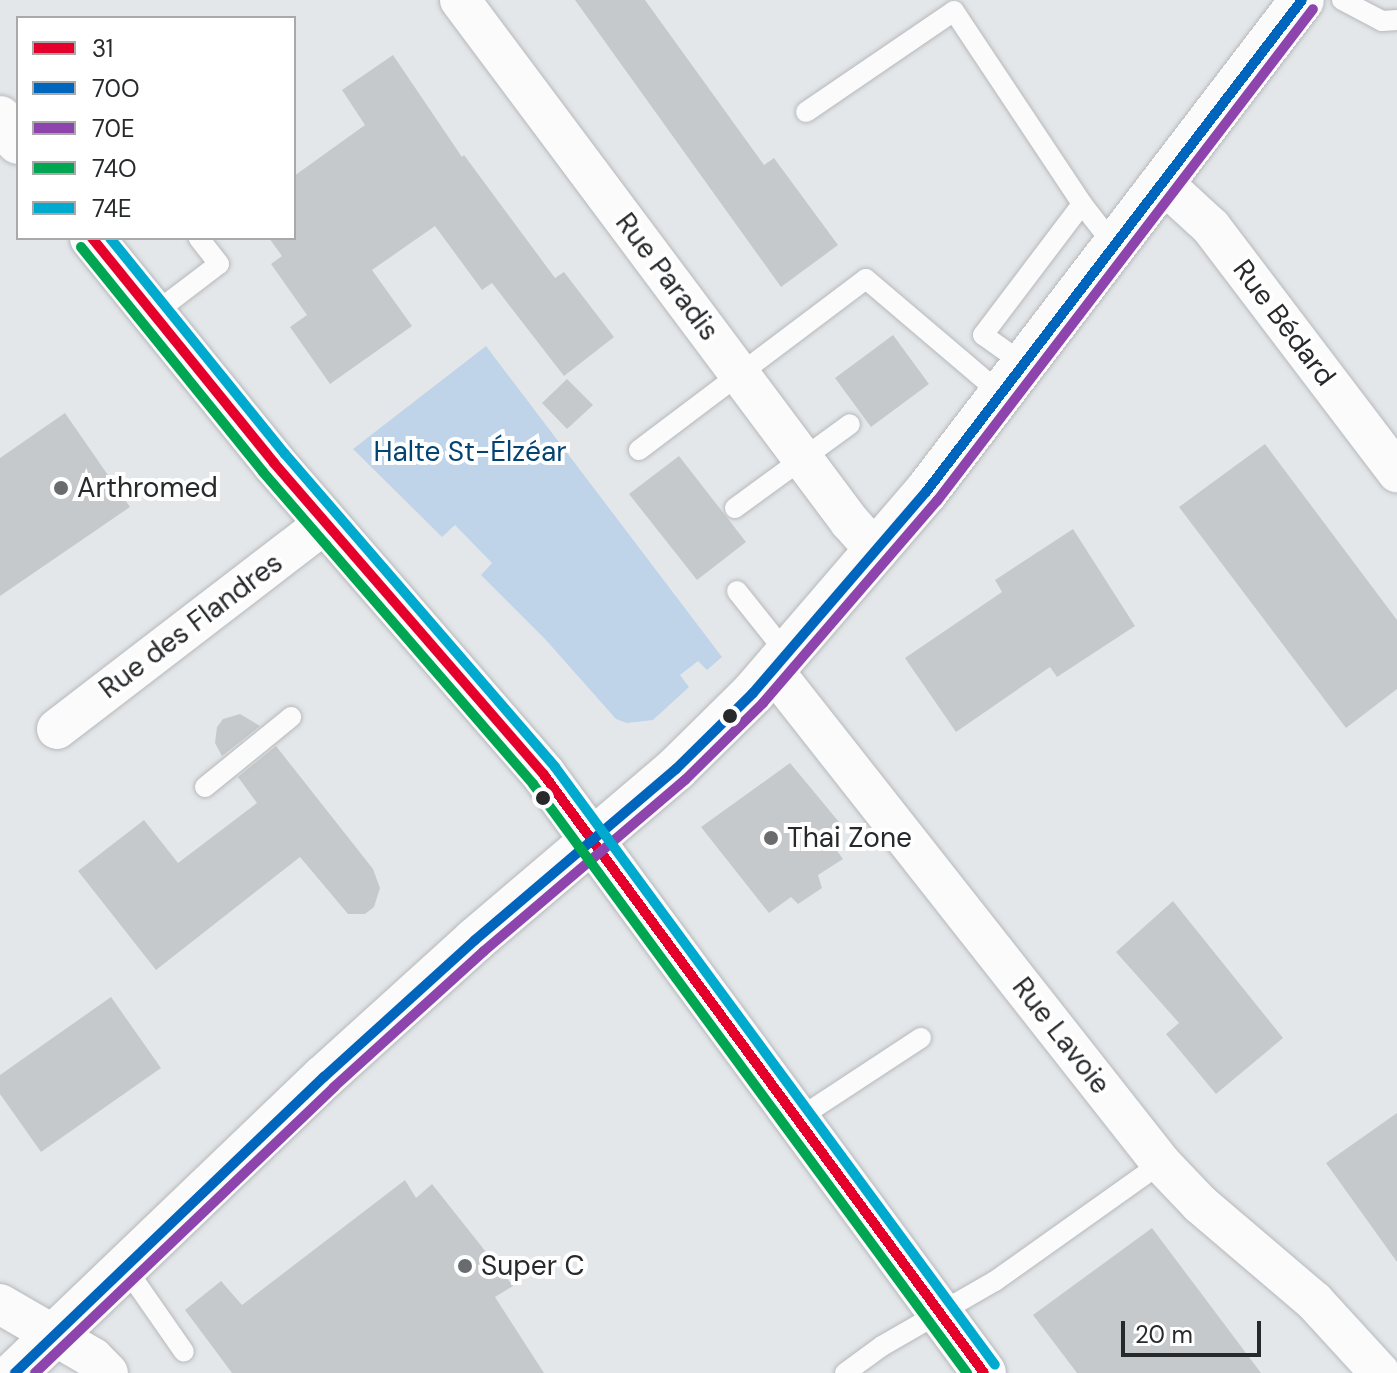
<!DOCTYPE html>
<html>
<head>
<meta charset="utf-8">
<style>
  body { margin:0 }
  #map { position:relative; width:1397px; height:1373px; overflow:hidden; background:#e4e7ea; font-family:"DM Sans",sans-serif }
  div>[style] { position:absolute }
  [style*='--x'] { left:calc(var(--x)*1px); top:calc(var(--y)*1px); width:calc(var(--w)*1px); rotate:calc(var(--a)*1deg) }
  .green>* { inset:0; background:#bfd4e9 }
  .building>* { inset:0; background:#c6c9cb }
  .roads { filter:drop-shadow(0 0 2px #b6b9bb) drop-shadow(0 0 2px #b6b9bb) }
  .lane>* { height:20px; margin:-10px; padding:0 10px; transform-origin:10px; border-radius:10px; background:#fbfbfc }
  .street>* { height:40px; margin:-20px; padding:0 20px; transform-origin:20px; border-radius:20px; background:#fbfbfc }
  .secondary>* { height:44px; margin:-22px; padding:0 22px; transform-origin:22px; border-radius:22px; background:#fbfbfc }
  .bus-1>* { height:10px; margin:-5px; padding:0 5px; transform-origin:5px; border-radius:5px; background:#e4002b }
  .bus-2>* { height:10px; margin:-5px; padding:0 5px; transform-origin:5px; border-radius:5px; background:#0065bd }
  .bus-3>* { height:10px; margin:-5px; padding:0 5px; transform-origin:5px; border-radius:5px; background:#8e44ad }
  .bus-4>* { height:10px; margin:-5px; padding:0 5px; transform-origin:5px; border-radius:5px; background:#00a651 }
  .bus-5>* { height:10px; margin:-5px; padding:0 5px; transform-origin:5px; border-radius:5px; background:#00a9ce }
  .dots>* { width:22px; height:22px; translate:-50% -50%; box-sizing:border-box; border:4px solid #fff; border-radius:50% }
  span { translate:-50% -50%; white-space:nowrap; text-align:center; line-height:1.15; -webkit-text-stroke:8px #fff; paint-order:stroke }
  .street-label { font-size:28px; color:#27292b }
  .park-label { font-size:28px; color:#034473 }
  .poi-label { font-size:28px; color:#27292b }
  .left { translate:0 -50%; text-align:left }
  .legend { position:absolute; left:16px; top:16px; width:280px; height:224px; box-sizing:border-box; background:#fff; border:2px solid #a9a9aa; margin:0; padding:10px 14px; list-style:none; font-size:24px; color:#27292b }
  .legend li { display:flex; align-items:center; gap:16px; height:40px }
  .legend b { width:40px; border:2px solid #a9a9aa }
  .scale { position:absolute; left:1121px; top:1321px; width:140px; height:36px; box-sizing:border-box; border:4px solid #27292b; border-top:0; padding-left:10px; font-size:24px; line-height:28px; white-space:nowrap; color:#27292b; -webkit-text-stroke:6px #fff; paint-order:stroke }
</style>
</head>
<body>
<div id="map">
  <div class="green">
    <i style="clip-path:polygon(486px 346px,722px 657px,707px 670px,698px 661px,680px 675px,689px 687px,653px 720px,627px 723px,616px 719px,545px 639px,481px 575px,492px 563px,455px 525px,442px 537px,353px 449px)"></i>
  </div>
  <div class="building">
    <i style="clip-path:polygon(575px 0,645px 0,764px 165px,774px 158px,838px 245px,781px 287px)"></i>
    <i style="clip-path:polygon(393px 55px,462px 157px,464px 155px,555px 278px,564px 272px,614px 337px,564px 376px,492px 283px,482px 290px,435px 226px,372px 270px,412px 326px,330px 384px,290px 327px,307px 315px,271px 264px,282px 256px,269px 238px,294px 238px,294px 176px,365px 125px,342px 90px)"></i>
    <i style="clip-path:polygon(893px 335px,929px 384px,871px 427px,835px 378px)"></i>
    <i style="clip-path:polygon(567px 379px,593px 405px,567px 429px,542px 403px)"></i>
    <i style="clip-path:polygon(65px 413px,130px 507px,0 596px,0 458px)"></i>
    <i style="clip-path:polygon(1265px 444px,1397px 620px,1397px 689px,1346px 728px,1179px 507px)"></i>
    <i style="clip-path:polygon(679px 456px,746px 542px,697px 580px,629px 494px)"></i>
    <i style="clip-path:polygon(1073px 529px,1135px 626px,1057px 677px,1050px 667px,956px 732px,905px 658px,1002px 592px,995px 580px)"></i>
    <i style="clip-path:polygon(240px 714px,260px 726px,222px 756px,215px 743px,217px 727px,223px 719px)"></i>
    <i style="clip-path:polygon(276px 746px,373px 869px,380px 888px,374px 907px,365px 914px,348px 914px,300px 857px,156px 970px,78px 871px,144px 820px,178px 863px,257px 803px,238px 777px)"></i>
    <i style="clip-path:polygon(790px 763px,844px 828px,829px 840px,843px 859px,818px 875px,822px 888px,798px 904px,791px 897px,769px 913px,701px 827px)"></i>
    <i style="clip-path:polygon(1173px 901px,1283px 1038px,1216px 1094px,1166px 1034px,1179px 1023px,1116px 952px)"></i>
    <i style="clip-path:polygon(111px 997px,161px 1068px,41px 1152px,0 1094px,0 1075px)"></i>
    <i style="clip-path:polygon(1397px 1113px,1397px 1262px,1326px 1163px)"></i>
    <i style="clip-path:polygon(405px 1180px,416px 1198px,432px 1184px,513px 1286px,495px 1297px,544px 1373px,232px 1373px,185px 1310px,221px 1281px,242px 1305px)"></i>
    <i style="clip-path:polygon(1152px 1228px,1261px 1373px,1077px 1373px,1033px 1315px)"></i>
  </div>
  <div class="roads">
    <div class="lane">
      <i style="--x:1342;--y:0;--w:45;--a:27.7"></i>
      <i style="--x:1382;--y:21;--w:15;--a:-4"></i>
      <i style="--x:806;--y:112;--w:179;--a:-34.3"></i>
      <i style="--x:954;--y:11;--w:232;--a:56.4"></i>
      <i style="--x:1082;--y:204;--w:52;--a:52"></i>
      <i style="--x:152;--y:315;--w:84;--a:-37.3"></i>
      <i style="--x:219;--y:264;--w:33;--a:-128"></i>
      <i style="--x:1024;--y:364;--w:50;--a:-144.7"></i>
      <i style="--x:983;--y:335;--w:164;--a:-52.9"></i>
      <i style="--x:639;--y:450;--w:284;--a:-37"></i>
      <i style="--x:866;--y:279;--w:177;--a:40.4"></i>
      <i style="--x:735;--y:508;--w:142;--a:-36.1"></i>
      <i style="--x:737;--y:591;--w:82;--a:51.4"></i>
      <i style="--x:205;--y:787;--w:111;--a:-39.1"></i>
      <i style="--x:799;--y:1118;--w:146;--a:-33.3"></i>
      <i style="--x:125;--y:1267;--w:103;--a:55.2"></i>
      <i style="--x:845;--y:1373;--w:46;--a:-36.1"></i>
      <i style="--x:882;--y:1346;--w:130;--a:-29.9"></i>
      <i style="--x:995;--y:1281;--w:204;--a:-35.4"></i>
    </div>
    <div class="street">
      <i style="--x:460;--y:0;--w:652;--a:53.24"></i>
      <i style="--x:850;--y:522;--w:40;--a:48"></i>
      <i style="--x:1162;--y:182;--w:67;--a:42.6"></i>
      <i style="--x:1211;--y:227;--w:308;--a:52.8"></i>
      <i style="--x:773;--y:670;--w:627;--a:51.8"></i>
      <i style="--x:1161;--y:1163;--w:57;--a:46.4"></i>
      <i style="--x:1200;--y:1204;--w:150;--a:40.4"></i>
      <i style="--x:1314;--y:1301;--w:98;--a:47.5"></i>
      <i style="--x:57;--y:729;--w:338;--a:-37.5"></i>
      <i style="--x:0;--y:1304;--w:108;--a:30.1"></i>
      <i style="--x:93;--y:1358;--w:21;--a:45"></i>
    </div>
    <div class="secondary">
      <i style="--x:0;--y:118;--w:30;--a:53"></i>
      <i style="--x:92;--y:238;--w:289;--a:51"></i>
      <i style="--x:274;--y:463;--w:413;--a:49.1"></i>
      <i style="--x:544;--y:775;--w:742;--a:53.65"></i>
      <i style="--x:15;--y:1373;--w:428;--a:-43.8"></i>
      <i style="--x:324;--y:1077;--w:204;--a:-42.2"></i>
      <i style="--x:475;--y:940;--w:264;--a:-40.4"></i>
      <i style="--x:676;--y:769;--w:108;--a:-44.6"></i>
      <i style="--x:753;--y:693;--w:265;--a:-49.3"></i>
      <i style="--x:926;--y:492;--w:619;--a:-52.61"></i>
    </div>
  </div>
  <div class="bus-1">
    <i style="--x:92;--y:238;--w:289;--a:51"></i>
    <i style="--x:274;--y:463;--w:413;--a:49.1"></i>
    <i style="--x:544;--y:775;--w:742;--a:53.65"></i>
  </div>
  <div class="bus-2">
    <i style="--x:15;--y:1373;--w:428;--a:-43.8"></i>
    <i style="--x:324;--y:1077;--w:204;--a:-42.2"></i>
    <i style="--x:475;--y:940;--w:264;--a:-40.4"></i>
    <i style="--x:676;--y:769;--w:108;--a:-44.6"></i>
    <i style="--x:753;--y:693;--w:265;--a:-49.3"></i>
    <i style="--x:926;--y:492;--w:619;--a:-52.61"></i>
  </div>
  <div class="bus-3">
    <i style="--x:35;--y:1373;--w:414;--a:-43.7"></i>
    <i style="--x:334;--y:1087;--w:202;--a:-42.2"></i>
    <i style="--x:484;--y:951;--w:264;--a:-40.4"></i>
    <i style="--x:685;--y:780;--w:110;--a:-44.6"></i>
    <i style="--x:763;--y:703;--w:267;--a:-49.3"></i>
    <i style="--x:937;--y:501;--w:619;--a:-52.61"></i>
  </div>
  <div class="bus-4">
    <i style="--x:81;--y:247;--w:289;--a:51"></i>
    <i style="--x:263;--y:472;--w:413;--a:49.1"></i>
    <i style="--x:533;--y:784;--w:732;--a:53.62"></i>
  </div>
  <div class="bus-5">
    <i style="--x:110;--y:238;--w:278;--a:51"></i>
    <i style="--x:285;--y:454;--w:413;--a:49.2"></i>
    <i style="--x:555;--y:767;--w:742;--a:53.65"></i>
  </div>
  <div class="dots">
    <i style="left:61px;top:488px;background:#696c6e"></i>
    <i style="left:730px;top:716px;background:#27292b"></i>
    <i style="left:543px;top:798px;background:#27292b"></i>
    <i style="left:771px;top:838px;background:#696c6e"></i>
    <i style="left:465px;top:1266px;background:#696c6e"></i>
  </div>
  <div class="street-label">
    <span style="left:667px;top:277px;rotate:53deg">Rue Paradis</span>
    <span style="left:1284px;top:323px;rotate:53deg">Rue Bédard</span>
    <span style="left:191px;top:626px;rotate:-37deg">Rue des Flandres</span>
    <span style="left:1061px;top:1036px;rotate:52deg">Rue Lavoie</span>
  </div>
  <div class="park-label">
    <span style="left:470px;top:452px">Halte St-Élzéar</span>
  </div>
  <div class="poi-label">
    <span class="left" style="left:77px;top:488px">Arthromed</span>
    <span class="left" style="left:787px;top:838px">Thai Zone</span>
    <span class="left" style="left:481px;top:1266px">Super C</span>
  </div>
  <ul class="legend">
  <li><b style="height:10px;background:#e4002b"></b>31</li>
  <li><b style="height:10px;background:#0065bd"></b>70O</li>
  <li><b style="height:10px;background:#8e44ad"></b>70E</li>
  <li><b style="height:10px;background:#00a651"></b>74O</li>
  <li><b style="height:10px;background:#00a9ce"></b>74E</li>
  </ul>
  <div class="scale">20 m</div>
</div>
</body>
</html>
